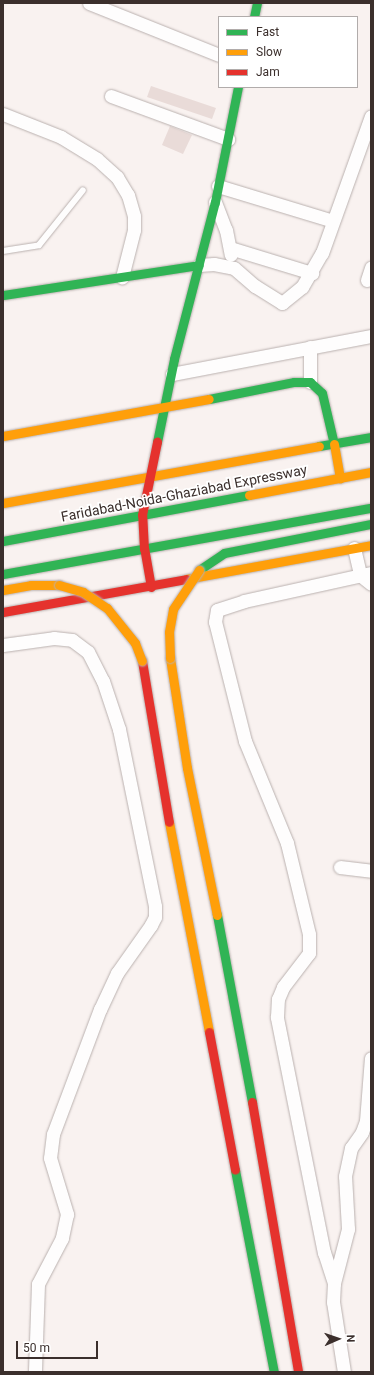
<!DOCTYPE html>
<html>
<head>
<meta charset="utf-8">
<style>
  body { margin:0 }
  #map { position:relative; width:374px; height:1375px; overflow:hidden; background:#f9f2f0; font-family:Roboto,sans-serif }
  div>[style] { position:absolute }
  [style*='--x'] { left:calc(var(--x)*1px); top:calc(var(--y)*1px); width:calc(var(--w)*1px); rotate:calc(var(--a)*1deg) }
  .building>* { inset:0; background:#e9dbd8 }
  .roads { filter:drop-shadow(0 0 1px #bab1af) drop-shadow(0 0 1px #bab1af) }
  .lane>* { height:6px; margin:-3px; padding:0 3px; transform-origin:3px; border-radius:3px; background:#fefdfd }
  .street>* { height:13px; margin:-6.5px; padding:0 6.5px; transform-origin:6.5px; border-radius:6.5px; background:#fefdfd }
  .fast>* { height:9px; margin:-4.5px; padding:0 4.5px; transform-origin:4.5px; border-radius:4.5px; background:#30b455 }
  .slow>* { height:9px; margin:-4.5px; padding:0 4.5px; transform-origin:4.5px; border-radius:4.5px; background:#ff9f0a }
  .jam>* { height:9px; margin:-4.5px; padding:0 4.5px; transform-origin:4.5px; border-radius:4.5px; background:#e5322d }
  .bridges { filter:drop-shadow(0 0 1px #bab1af) drop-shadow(0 0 1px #bab1af) }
  .slow-bridge>* { height:9px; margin:-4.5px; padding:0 4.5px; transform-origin:4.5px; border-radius:4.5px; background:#ff9f0a }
  span { translate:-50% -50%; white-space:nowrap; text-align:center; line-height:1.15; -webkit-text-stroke:3.5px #fff; paint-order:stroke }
  .street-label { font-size:14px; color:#3b2f2c }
  .frame { position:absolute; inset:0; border:4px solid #3b2f2c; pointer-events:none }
  .legend { position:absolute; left:218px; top:16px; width:140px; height:72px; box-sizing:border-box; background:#fff; border:1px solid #b1acab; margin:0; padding:5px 7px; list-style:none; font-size:12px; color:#3b2f2c }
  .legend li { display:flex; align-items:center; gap:8px; height:20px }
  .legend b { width:20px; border:1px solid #b1acab }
  .north { position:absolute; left:318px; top:1319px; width:40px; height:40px; -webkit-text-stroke:3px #fff; paint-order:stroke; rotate:88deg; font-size:11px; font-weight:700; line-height:16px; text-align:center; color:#3b2f2c }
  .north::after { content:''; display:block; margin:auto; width:14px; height:18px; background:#3b2f2c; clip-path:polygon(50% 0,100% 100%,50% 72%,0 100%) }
  .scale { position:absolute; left:16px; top:1341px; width:82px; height:18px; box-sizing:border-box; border:2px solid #3b2f2c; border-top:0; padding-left:5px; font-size:12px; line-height:14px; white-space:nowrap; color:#3b2f2c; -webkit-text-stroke:3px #fff; paint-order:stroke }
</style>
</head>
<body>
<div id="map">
  <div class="building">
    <i style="clip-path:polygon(151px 86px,216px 108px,212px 119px,147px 97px)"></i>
    <i style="clip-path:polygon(170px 126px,192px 135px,183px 154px,162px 145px)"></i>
  </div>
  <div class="roads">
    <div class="lane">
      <i style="--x:3;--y:251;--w:36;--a:-9"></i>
      <i style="--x:39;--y:245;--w:70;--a:-51.3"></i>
    </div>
    <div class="street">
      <i style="--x:89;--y:3;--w:140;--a:21.8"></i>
      <i style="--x:111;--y:96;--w:125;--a:20.2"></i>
      <i style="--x:3;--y:114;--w:62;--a:21.6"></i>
      <i style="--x:61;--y:137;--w:42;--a:31.4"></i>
      <i style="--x:97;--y:159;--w:27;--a:42"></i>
      <i style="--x:117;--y:177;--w:21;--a:59"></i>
      <i style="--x:128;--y:195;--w:22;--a:74"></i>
      <i style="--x:134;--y:216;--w:14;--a:90"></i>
      <i style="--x:134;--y:230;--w:49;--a:104.3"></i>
      <i style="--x:218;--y:186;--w:120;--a:16.9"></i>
      <i style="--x:215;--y:202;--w:30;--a:69"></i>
      <i style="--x:226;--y:230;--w:25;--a:79"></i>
      <i style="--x:230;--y:248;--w:86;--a:17"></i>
      <i style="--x:199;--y:265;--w:15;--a:-4"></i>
      <i style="--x:214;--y:264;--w:20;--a:11"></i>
      <i style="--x:234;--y:268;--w:28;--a:41"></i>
      <i style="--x:255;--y:286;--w:32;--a:32"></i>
      <i style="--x:282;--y:303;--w:26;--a:-39"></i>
      <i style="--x:302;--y:287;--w:39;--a:-60"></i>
      <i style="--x:322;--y:253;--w:145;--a:-70.3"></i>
      <i style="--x:367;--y:280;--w:13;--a:-72"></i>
      <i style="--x:172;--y:374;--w:203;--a:-10.8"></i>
      <i style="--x:310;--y:382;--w:35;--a:-90"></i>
      <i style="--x:354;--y:548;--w:28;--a:77"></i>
      <i style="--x:360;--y:575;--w:14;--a:39"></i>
      <i style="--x:3;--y:645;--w:51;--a:-7.8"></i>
      <i style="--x:54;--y:638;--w:18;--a:6"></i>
      <i style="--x:72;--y:640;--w:20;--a:37"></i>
      <i style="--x:88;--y:652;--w:33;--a:63"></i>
      <i style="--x:103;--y:681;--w:51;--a:71.6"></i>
      <i style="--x:119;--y:729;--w:181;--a:78.5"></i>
      <i style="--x:155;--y:906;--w:11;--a:90"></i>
      <i style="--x:155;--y:917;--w:9;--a:117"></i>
      <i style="--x:151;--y:925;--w:59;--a:125.3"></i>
      <i style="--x:117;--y:973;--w:40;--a:115"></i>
      <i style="--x:100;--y:1009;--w:134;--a:110.6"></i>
      <i style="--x:53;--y:1134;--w:24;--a:97"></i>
      <i style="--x:50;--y:1158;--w:59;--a:73.1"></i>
      <i style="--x:67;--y:1214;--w:25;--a:102"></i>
      <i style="--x:62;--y:1238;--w:52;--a:117.6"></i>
      <i style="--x:38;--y:1284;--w:88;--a:92"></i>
      <i style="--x:340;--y:867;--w:31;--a:7"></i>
      <i style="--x:334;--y:1283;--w:32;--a:-108"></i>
      <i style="--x:324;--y:1253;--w:241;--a:-101.3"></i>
      <i style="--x:277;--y:1017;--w:18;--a:-87"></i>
      <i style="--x:278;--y:999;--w:13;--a:-67"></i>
      <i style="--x:283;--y:987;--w:43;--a:-52.6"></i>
      <i style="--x:309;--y:953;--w:19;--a:-90"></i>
      <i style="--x:309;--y:934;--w:94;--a:-103.6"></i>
      <i style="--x:287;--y:843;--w:110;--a:-112.4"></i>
      <i style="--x:245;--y:741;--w:123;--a:-104.1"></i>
      <i style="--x:215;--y:622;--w:12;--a:-81"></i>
      <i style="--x:217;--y:610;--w:28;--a:-18"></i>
      <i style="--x:244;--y:601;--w:130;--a:-12.4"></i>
      <i style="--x:344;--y:1372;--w:71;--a:-98.9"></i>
      <i style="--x:333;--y:1302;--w:19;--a:-87"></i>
      <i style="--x:334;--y:1283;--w:56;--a:-75.5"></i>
      <i style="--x:348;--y:1229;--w:53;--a:-93.2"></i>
      <i style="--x:345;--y:1176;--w:29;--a:-78"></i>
      <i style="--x:351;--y:1148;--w:19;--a:-55"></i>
      <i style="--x:362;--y:1132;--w:12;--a:-70"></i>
      <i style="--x:366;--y:1121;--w:63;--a:-85.5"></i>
    </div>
    <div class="fast">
      <i style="--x:254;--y:17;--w:14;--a:-78"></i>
      <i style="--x:3;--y:295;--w:198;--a:-8.7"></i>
      <i style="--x:209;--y:399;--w:87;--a:-11.3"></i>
      <i style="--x:294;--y:382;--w:16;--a:0"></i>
      <i style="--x:310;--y:382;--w:16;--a:43"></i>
      <i style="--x:322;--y:393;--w:52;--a:76.8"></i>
      <i style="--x:157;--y:442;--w:85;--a:-78.4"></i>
      <i style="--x:174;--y:359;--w:162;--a:-75.4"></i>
      <i style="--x:215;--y:202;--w:117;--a:-78.7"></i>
      <i style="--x:319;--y:446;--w:53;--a:-9.8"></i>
      <i style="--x:3;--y:541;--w:250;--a:-10.6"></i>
      <i style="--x:199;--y:570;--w:30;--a:-34"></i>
      <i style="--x:224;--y:553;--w:150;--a:-11.2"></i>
      <i style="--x:3;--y:574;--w:374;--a:-10.2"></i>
      <i style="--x:217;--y:915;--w:190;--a:79.4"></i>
      <i style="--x:235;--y:1170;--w:206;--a:79.1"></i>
    </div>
    <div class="slow">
      <i style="--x:3;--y:436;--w:209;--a:-10.2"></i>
      <i style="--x:334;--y:444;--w:35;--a:80"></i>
      <i style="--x:249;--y:495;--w:124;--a:-10.7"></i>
      <i style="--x:3;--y:503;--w:321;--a:-10.2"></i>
      <i style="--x:186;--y:579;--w:188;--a:-10.4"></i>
      <i style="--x:3;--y:590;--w:28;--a:-10"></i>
      <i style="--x:31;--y:585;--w:28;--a:0"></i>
      <i style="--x:170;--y:658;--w:111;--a:81.2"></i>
      <i style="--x:187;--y:768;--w:150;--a:78.5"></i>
      <i style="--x:169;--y:822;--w:214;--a:79.2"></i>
    </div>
    <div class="jam">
      <i style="--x:151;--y:587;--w:39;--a:-100"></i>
      <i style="--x:144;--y:549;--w:34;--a:-93"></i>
      <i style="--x:142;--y:515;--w:75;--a:-78.4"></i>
      <i style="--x:3;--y:612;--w:186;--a:-10.2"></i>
      <i style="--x:142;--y:661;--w:163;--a:80.5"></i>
      <i style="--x:209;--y:1032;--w:140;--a:79.3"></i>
      <i style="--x:252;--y:1102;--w:274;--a:80.3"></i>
    </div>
  </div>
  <div class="bridges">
    <div class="slow-bridge">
      <i style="--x:59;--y:585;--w:25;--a:16"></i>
      <i style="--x:83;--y:592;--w:29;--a:34"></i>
      <i style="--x:107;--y:608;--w:45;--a:51.3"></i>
      <i style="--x:135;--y:643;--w:19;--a:69"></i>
      <i style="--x:170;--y:658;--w:26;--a:-92"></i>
      <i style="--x:169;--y:632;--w:23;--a:-80"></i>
      <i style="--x:173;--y:609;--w:47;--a:-56.3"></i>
    </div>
  </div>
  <div class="street-label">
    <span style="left:184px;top:493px;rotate:-11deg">Faridabad-Noida-Ghaziabad Expressway</span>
  </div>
  <div class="frame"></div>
  <ul class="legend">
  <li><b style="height:5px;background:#30b455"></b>Fast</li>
  <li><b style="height:5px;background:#ff9f0a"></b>Slow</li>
  <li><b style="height:5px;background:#e5322d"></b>Jam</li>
  </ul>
  <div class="north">N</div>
  <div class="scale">50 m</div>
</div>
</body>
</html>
